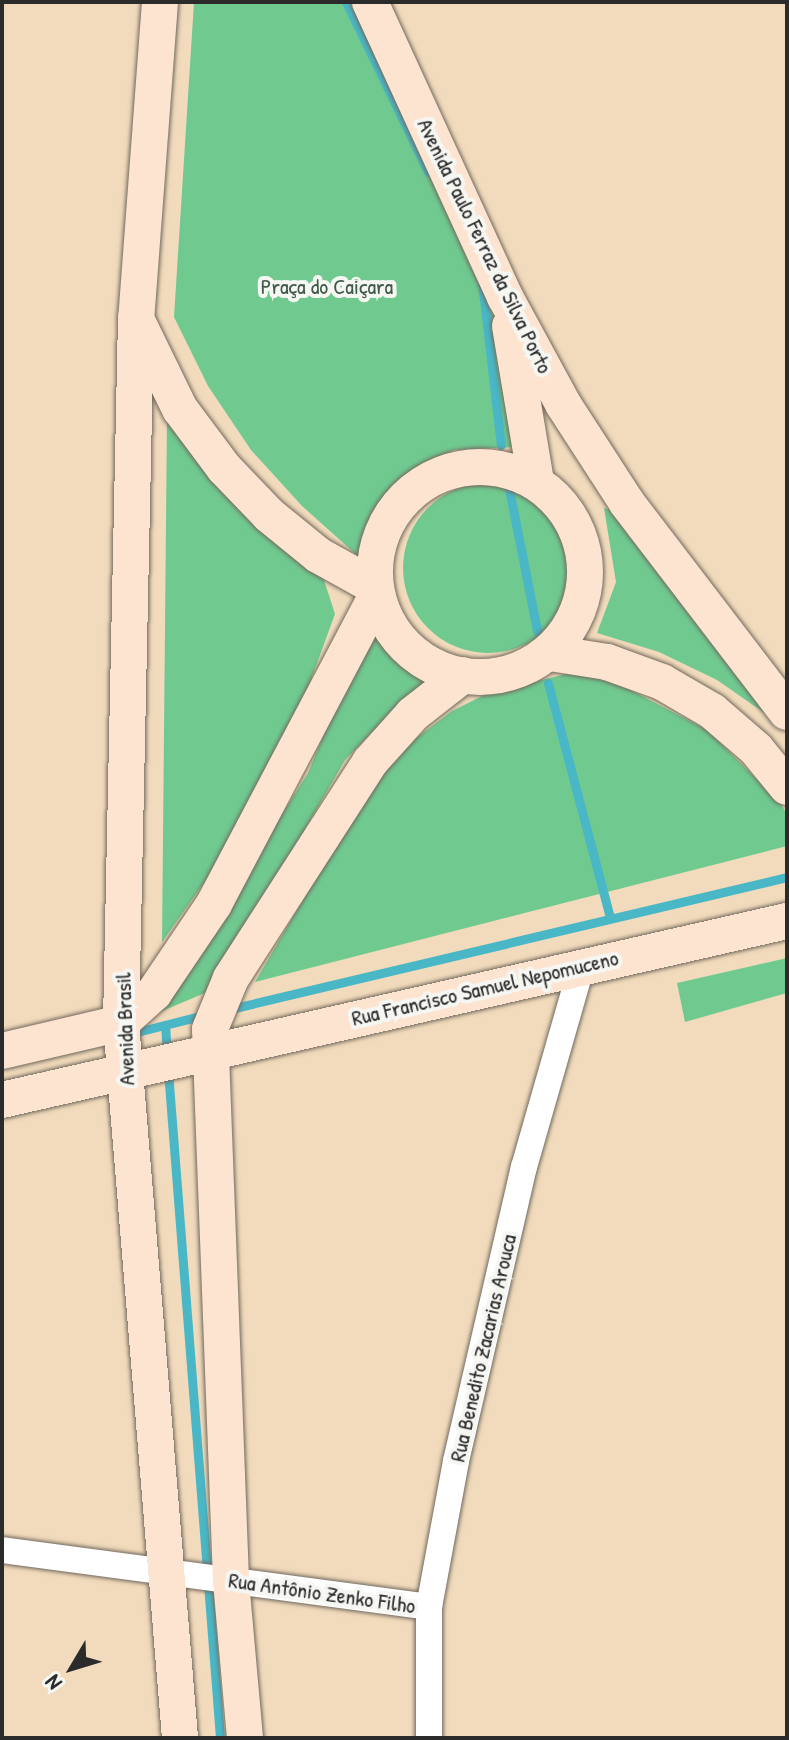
<!DOCTYPE html>
<html>
<head>
<meta charset="utf-8">
<style>
  body { margin:0 }
  #map { position:relative; width:789px; height:1740px; overflow:hidden; background:#f2dbbc; font-family:"Patrick Hand",sans-serif }
  div>[style] { position:absolute }
  [style*='--x'] { left:calc(var(--x)*1px); top:calc(var(--y)*1px); width:calc(var(--w)*1px); rotate:calc(var(--a)*1deg) }
  .green>* { inset:0; background:#70ca90 }
  .round { border-radius:50% }
  .stream>* { height:9px; margin:-4.5px; padding:0 4.5px; transform-origin:4.5px; border-radius:4.5px; background:#4ab7c6 }
  .roads { filter:drop-shadow(0 0 2px #71695e) drop-shadow(0 0 2px #71695e) }
  .street>* { height:26px; margin:-13px; padding:0 13px; transform-origin:13px; border-radius:13px; background:#fff }
  .secondary>* { height:36px; margin:-18px; padding:0 18px; transform-origin:18px; border-radius:18px; background:#fde4d1 }
  .secondary>.ring { margin:-18px; padding:0; box-sizing:content-box; background:none; border:36px solid #fde4d1; border-radius:50% }
  span { translate:-50% -50%; white-space:nowrap; text-align:center; line-height:1.15; -webkit-text-stroke:8px #f6f6f2; paint-order:stroke }
  .street-label { font-size:22px; color:#2b2b2b }
  .park-label { font-size:22px; color:#405b49 }
  .frame { position:absolute; inset:0; border:4px solid #2b2b2b; pointer-events:none }
  .north { position:absolute; left:32px; top:1628px; width:80px; height:80px; -webkit-text-stroke:6px #f6f6f2; paint-order:stroke; rotate:232deg; font-size:22px; font-weight:700; line-height:32px; text-align:center; color:#2b2b2b }
  .north::after { content:''; display:block; margin:auto; width:28px; height:36px; background:#2b2b2b; clip-path:polygon(50% 0,100% 100%,50% 72%,0 100%) }
</style>
</head>
<body>
<div id="map">
  <div class="green">
    <i style="clip-path:polygon(194px 2px,359px 2px,494px 287px,517px 447px,454px 450px,415px 469px,384px 498px,359px 557px,302px 506px,251px 450px,208px 386px,174px 317px)"></i>
    <i style="clip-path:polygon(167px 417px,324px 580px,335px 614px,291px 734px,235px 839px,162px 942px)"></i>
    <i class="round" style="left:403px;top:483px;width:170px;height:170px"></i>
    <i style="clip-path:polygon(604px 508px,610px 510px,770px 717px,717px 680px,659px 652px,597px 633px,616px 582px)"></i>
    <i style="clip-path:polygon(368px 626px,404px 667px,437px 684px,373px 731px,345px 760px,212px 990px,148px 1017px,176px 983px,308px 773px)"></i>
    <i style="clip-path:polygon(571px 673px,619px 684px,707px 730px,778px 800px,787px 814px,787px 846px,255px 982px,359px 804px,399px 751px,452px 711px,490px 692px)"></i>
    <i style="clip-path:polygon(787px 958px,787px 993px,685px 1022px,677px 983px)"></i>
  </div>
  <div class="stream">
    <i style="--x:346;--y:2;--w:189;--a:64.2"></i>
    <i style="--x:482;--y:282;--w:164;--a:83.4"></i>
    <i style="--x:509;--y:489;--w:145;--a:78.8"></i>
    <i style="--x:548;--y:683;--w:242;--a:75.2"></i>
    <i style="--x:226;--y:1010;--w:577;--a:-13.34"></i>
    <i style="--x:165;--y:1025;--w:28;--a:86"></i>
    <i style="--x:129;--y:1034;--w:77;--a:-14.2"></i>
    <i style="--x:168;--y:1071;--w:669;--a:85.54"></i>
  </div>
  <div class="roads">
    <div class="street">
      <i style="--x:2;--y:1550;--w:431;--a:7.6"></i>
      <i style="--x:429;--y:1738;--w:131;--a:-90"></i>
      <i style="--x:429;--y:1607;--w:148;--a:-79.5"></i>
      <i style="--x:456;--y:1461;--w:302;--a:-77"></i>
      <i style="--x:524;--y:1167;--w:210;--a:-74"></i>
    </div>
    <div class="secondary">
      <i style="--x:160;--y:2;--w:317;--a:94.3"></i>
      <i style="--x:136;--y:318;--w:705;--a:91.22"></i>
      <i style="--x:121;--y:1023;--w:717;--a:85.28"></i>
      <i style="--x:370;--y:2;--w:324;--a:65.4"></i>
      <i style="--x:505;--y:297;--w:122;--a:61.5"></i>
      <i style="--x:563;--y:404;--w:118;--a:57.1"></i>
      <i style="--x:627;--y:503;--w:263;--a:52.6"></i>
      <i style="--x:138;--y:323;--w:96;--a:64"></i>
      <i style="--x:180;--y:409;--w:74;--a:53.3"></i>
      <i style="--x:224;--y:468;--w:65;--a:46.2"></i>
      <i style="--x:269;--y:515;--w:63;--a:39.2"></i>
      <i style="--x:318;--y:555;--w:64;--a:29"></i>
      <i style="--x:510;--y:326;--w:157;--a:80.5"></i>
      <i class="ring" style="left:375px;top:467px;width:174px;height:174px"></i>
      <i style="--x:550;--y:653;--w:58;--a:9"></i>
      <i style="--x:607;--y:662;--w:59;--a:20"></i>
      <i style="--x:662;--y:682;--w:58;--a:30.1"></i>
      <i style="--x:712;--y:711;--w:58;--a:40.8"></i>
      <i style="--x:756;--y:749;--w:49;--a:50.8"></i>
      <i style="--x:2;--y:1051;--w:122;--a:-13.2"></i>
      <i style="--x:121;--y:1023;--w:45;--a:-42.3"></i>
      <i style="--x:154;--y:993;--w:107;--a:-56"></i>
      <i style="--x:214;--y:904;--w:347;--a:-62.2"></i>
      <i style="--x:2;--y:1100;--w:805;--a:-12.85"></i>
      <i style="--x:245;--y:1738;--w:159;--a:-95.1"></i>
      <i style="--x:231;--y:1580;--w:551;--a:-92.18"></i>
      <i style="--x:210;--y:1029;--w:55;--a:-67.6"></i>
      <i style="--x:231;--y:978;--w:257;--a:-57.2"></i>
      <i style="--x:370;--y:762;--w:64;--a:-48.1"></i>
      <i style="--x:413;--y:714;--w:63;--a:-38"></i>
    </div>
  </div>
  <div class="street-label">
    <span style="left:485px;top:246px;rotate:64deg">Avenida Paulo Ferraz da Silva Porto</span>
    <span style="left:485px;top:988px;rotate:-13deg">Rua Francisco Samuel Nepomuceno</span>
    <span style="left:125px;top:1029px;rotate:-92deg">Avenida Brasil</span>
    <span style="left:483px;top:1348px;rotate:-77deg">Rua Benedito Zacarias Arouca</span>
    <span style="left:322px;top:1593px;rotate:8deg">Rua Antônio Zenko Filho</span>
  </div>
  <div class="park-label">
    <span style="left:327px;top:287px">Praça do Caiçara</span>
  </div>
  <div class="frame"></div>
  <div class="north">N</div>
</div>
</body>
</html>
